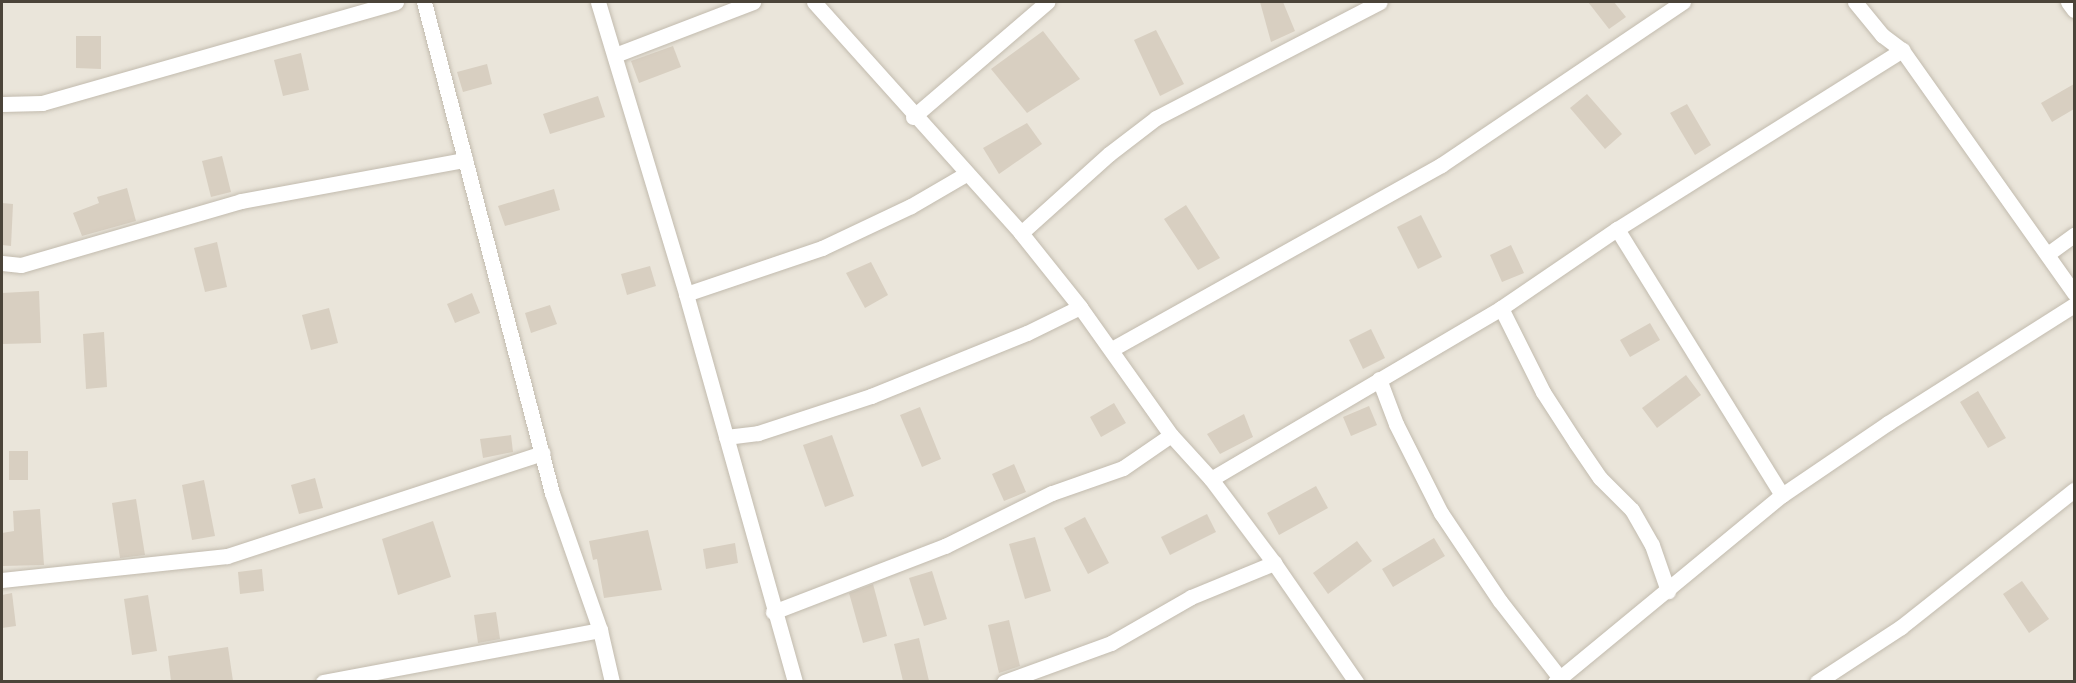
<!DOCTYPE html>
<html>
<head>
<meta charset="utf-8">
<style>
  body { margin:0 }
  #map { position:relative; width:2076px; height:683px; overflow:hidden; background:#f6f3ec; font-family:Raleway,sans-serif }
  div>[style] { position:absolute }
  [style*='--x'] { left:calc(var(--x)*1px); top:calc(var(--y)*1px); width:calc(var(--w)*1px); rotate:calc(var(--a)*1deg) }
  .residential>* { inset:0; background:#eae5da }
  .building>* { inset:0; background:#d8cfc1 }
  .roads { filter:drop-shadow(0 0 2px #c2bbae) drop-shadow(0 0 2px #c2bbae) }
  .street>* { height:15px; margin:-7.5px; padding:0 7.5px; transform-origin:7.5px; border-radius:7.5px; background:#fff }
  span { translate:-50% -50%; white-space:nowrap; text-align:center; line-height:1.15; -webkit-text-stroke:5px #fff; paint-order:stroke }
  .frame { position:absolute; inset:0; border:3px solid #4b4439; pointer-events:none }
</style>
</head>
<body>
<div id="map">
  <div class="residential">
    <i style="clip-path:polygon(2px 2px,2074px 2px,2074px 681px,2px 681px)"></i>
  </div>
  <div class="building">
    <i style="clip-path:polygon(1260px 2px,1283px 2px,1295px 31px,1271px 42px)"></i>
    <i style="clip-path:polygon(1588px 2px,1614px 2px,1626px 17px,1609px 29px)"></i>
    <i style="clip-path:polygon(1156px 30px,1184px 84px,1160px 96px,1134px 40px)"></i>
    <i style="clip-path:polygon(1043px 31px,1080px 79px,1027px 113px,991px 69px)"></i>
    <i style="clip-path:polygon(76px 36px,101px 36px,101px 69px,76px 68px)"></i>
    <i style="clip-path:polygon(673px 46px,681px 67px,639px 83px,631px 61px)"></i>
    <i style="clip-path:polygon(301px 53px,309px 90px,283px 96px,274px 60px)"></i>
    <i style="clip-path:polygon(487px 64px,492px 84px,463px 92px,457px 72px)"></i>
    <i style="clip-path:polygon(2074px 84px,2074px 109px,2052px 122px,2041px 103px)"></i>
    <i style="clip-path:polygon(1587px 94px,1622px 134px,1605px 149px,1570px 108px)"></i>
    <i style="clip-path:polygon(598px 96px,605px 117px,550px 134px,543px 114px)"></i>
    <i style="clip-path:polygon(1687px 104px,1711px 145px,1695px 155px,1670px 113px)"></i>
    <i style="clip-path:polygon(1027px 123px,1042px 144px,999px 174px,983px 148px)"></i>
    <i style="clip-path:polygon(222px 156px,231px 192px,211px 197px,202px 161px)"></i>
    <i style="clip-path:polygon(127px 188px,136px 221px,82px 236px,73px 213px,99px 203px,97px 197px)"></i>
    <i style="clip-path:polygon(554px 189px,560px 210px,505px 226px,498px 206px)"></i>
    <i style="clip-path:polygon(2px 203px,13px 204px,11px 246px,2px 245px)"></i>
    <i style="clip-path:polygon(1186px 205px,1220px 258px,1198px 270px,1164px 219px)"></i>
    <i style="clip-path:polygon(1421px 215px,1442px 257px,1418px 269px,1397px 227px)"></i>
    <i style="clip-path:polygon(217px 242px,227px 287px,205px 292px,194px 248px)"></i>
    <i style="clip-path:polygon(1511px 245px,1524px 273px,1502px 282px,1490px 255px)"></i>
    <i style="clip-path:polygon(871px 262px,888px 295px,865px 308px,846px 273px)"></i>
    <i style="clip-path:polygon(650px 266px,656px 286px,627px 295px,621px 274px)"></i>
    <i style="clip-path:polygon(39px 291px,41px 343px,2px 344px,2px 293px)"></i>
    <i style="clip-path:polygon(472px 293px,480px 313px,455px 323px,447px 304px)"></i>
    <i style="clip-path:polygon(550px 305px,557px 324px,531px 333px,525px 313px)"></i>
    <i style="clip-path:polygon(329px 308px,338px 343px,311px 350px,302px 315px)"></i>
    <i style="clip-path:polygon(1650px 323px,1660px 340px,1630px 357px,1620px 340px)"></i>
    <i style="clip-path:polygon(1371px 329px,1385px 358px,1363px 369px,1349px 340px)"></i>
    <i style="clip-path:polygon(104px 332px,107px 387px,86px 389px,83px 334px)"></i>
    <i style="clip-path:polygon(1686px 375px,1701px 395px,1657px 428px,1642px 408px)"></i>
    <i style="clip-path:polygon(1978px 391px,2006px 438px,1988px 448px,1960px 402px)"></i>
    <i style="clip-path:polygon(1114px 403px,1126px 423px,1101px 437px,1090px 417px)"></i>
    <i style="clip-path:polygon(1369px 406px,1377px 425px,1351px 436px,1343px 417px)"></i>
    <i style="clip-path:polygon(920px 407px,941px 459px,922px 467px,900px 415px)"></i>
    <i style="clip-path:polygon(1244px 414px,1253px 437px,1220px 454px,1207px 434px)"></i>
    <i style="clip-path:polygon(511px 435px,513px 452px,483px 458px,480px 439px)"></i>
    <i style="clip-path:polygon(832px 435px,854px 496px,825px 507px,803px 445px)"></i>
    <i style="clip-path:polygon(9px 451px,28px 451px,28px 480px,9px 480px)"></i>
    <i style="clip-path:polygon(1014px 464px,1026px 492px,1004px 501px,992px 474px)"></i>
    <i style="clip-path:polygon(315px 478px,323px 508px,299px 514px,291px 485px)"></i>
    <i style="clip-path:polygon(204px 480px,215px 536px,192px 540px,182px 485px)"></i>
    <i style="clip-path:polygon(1316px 486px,1328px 508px,1279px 535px,1267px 513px)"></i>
    <i style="clip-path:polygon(136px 499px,145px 555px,120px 558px,112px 503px)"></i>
    <i style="clip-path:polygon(40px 509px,44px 565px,2px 566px,2px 533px,14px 531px,13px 511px)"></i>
    <i style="clip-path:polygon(1207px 514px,1216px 532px,1170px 555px,1161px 537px)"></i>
    <i style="clip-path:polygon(1085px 517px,1109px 563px,1088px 574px,1064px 528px)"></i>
    <i style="clip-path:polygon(433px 521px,451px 577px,398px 595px,382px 539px)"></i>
    <i style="clip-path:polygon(648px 530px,662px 590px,604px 598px,597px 559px,593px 560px,589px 541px)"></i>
    <i style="clip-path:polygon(1035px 537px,1051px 591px,1025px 599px,1009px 544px)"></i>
    <i style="clip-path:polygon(1434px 538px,1445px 556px,1393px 587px,1382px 569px)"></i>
    <i style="clip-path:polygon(1357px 541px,1372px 561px,1328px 594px,1313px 573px)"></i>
    <i style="clip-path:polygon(735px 543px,738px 563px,706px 569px,703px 549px)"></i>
    <i style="clip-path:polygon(262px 569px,264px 591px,240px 594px,238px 572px)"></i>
    <i style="clip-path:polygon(932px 571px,947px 619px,924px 626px,909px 578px)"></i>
    <i style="clip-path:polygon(2022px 581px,2049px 619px,2029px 633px,2003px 594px)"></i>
    <i style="clip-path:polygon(873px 584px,887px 636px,863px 643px,849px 593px)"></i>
    <i style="clip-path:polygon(12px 593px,16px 626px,2px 628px,2px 595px)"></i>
    <i style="clip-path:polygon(148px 595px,157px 651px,132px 655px,124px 599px)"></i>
    <i style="clip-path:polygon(496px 612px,500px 639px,478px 643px,474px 615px)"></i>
    <i style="clip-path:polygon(1009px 620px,1020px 666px,999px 673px,988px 625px)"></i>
    <i style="clip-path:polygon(919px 638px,929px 681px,903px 681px,894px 644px)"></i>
    <i style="clip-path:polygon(228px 647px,233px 681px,171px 681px,168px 656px)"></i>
  </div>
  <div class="roads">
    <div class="street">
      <i style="--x:424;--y:2;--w:507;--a:75.39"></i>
      <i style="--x:552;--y:493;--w:145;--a:70.7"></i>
      <i style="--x:600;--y:630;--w:53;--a:77"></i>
      <i style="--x:598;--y:2;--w:305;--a:73.2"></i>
      <i style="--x:686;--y:294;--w:403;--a:74.3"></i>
      <i style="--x:814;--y:2;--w:310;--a:48.1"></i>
      <i style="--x:1021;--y:233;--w:95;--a:51.4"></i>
      <i style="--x:1080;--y:307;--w:157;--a:54.6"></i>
      <i style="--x:1171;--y:435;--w:59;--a:47.7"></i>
      <i style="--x:1211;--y:479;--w:105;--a:53.1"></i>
      <i style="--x:1274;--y:563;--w:145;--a:55.4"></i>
      <i style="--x:1855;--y:2;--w:43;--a:50.7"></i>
      <i style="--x:1882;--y:35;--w:25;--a:37"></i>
      <i style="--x:1902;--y:50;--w:298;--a:54.7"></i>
      <i style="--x:2068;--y:2;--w:10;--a:53"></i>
      <i style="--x:615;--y:55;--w:148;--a:-21"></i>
      <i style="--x:2;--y:104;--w:40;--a:-1.4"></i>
      <i style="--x:42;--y:103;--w:368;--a:-15.9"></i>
      <i style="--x:913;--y:117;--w:177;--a:-40.6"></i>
      <i style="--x:1617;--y:229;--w:313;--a:58.2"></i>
      <i style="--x:1021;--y:233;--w:118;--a:-41.9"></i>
      <i style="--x:1109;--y:154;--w:59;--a:-37.5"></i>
      <i style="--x:1156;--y:118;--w:252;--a:-27.4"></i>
      <i style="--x:2049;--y:253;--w:31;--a:-36"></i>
      <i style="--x:2;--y:263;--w:19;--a:6"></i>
      <i style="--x:21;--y:265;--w:229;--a:-16.2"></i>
      <i style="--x:241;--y:201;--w:228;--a:-10.4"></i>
      <i style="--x:686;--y:294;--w:144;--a:-18.7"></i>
      <i style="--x:822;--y:248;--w:98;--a:-25.3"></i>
      <i style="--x:911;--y:206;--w:64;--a:-30.2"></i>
      <i style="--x:1501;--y:308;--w:94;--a:63.4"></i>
      <i style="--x:1543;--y:392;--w:61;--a:57.1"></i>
      <i style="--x:1576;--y:443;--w:42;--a:55.6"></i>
      <i style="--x:1600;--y:478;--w:45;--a:45"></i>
      <i style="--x:1632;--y:510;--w:40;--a:60.3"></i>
      <i style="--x:1652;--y:545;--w:49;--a:70.8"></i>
      <i style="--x:1112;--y:349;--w:377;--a:-29.2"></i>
      <i style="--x:1441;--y:165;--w:292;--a:-34"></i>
      <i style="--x:1379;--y:379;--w:48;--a:69.3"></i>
      <i style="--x:1396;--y:424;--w:100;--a:63.2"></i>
      <i style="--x:1441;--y:513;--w:106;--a:56.2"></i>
      <i style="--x:1500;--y:601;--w:98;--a:52.1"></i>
      <i style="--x:726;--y:437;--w:32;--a:-7"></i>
      <i style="--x:758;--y:433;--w:119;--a:-18.1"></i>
      <i style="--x:871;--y:396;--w:168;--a:-22"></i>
      <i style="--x:1027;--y:333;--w:59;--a:-26.1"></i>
      <i style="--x:1211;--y:479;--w:337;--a:-30.5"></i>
      <i style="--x:1501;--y:308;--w:140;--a:-34.3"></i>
      <i style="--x:1617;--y:229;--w:337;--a:-32.1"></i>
      <i style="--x:2;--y:580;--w:226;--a:-6.1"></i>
      <i style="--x:227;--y:556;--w:332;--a:-18.1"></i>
      <i style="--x:773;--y:612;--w:184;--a:-21"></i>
      <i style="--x:945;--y:546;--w:119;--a:-26.4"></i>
      <i style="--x:1052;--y:493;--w:75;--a:-19.4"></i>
      <i style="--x:1123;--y:468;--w:58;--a:-34.5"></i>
      <i style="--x:323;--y:682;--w:282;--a:-10.6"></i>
      <i style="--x:1004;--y:682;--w:114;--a:-20"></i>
      <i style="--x:1111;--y:643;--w:92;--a:-29.9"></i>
      <i style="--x:1191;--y:597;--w:90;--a:-22.3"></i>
      <i style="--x:1555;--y:682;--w:294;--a:-39.5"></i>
      <i style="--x:1782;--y:495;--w:128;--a:-34.2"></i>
      <i style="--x:1888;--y:423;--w:220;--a:-32.4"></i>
      <i style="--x:1817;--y:682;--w:100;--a:-33.2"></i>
      <i style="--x:1901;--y:627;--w:221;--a:-38.4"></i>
    </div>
  </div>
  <div class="frame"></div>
</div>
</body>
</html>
